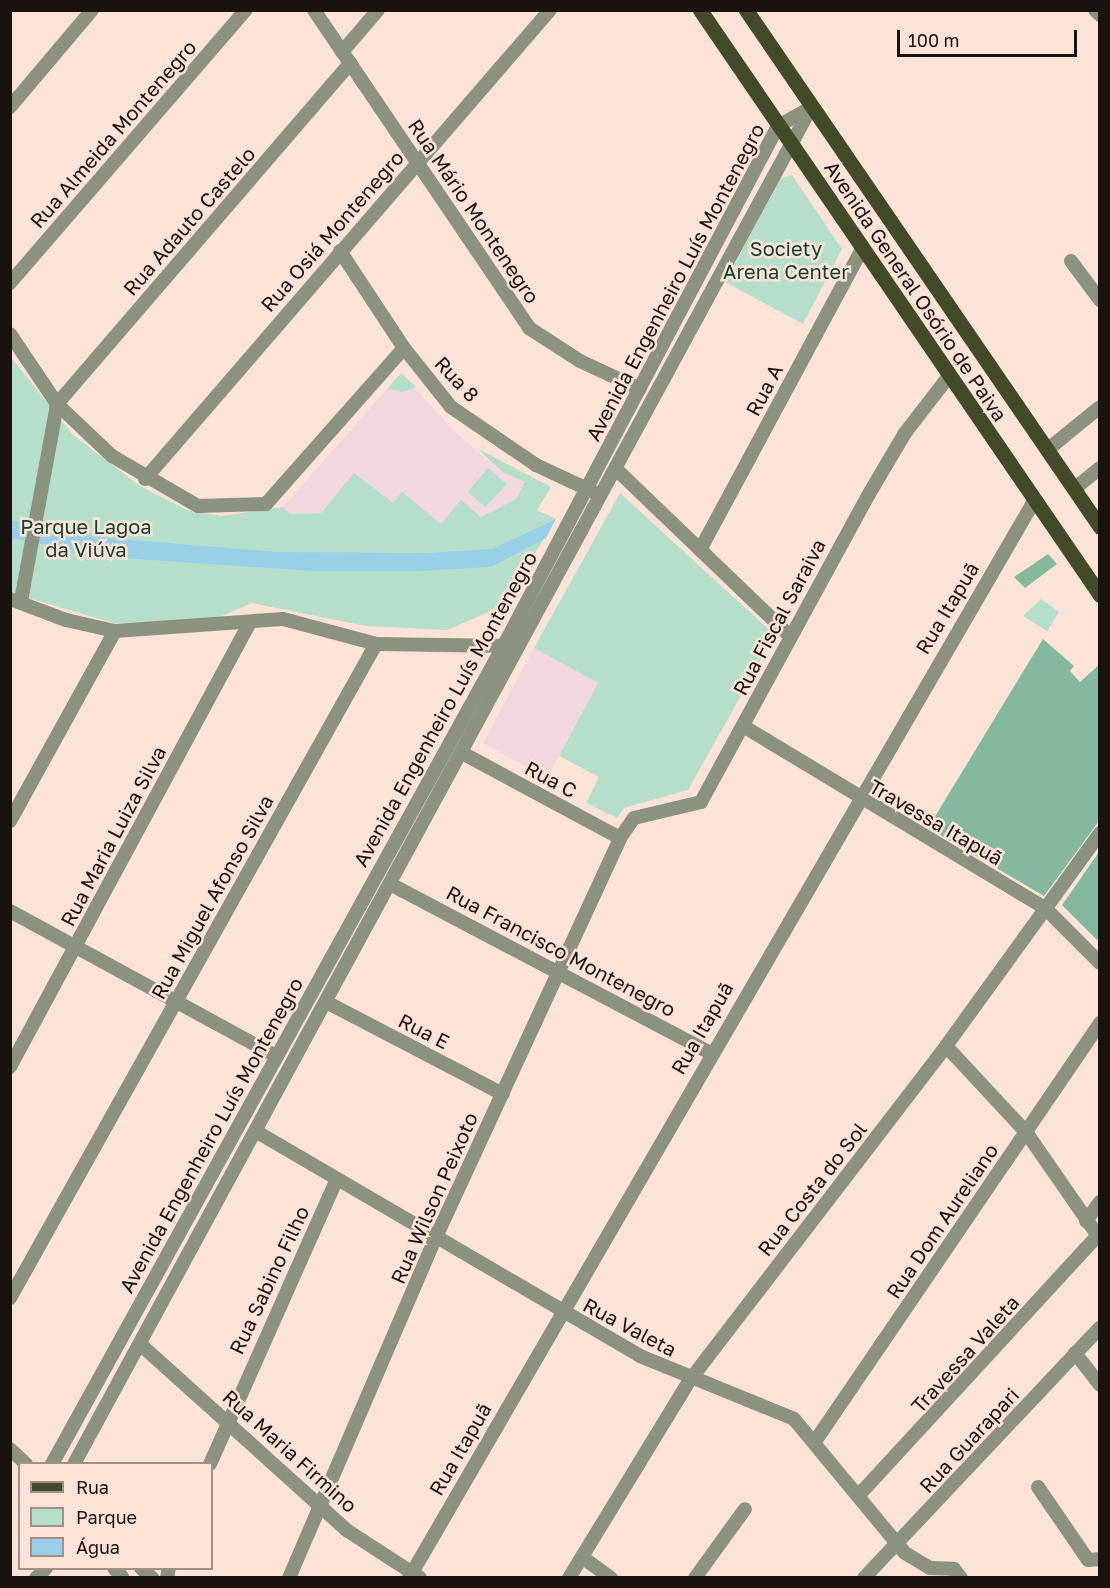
<!DOCTYPE html>
<html>
<head>
<meta charset="utf-8">
<style>
  body { margin:0 }
  #map { position:relative; width:1110px; height:1588px; overflow:hidden; background:#fce3d8; font-family:"Golos Text",sans-serif }
  div>[style] { position:absolute }
  [style*='--x'] { left:calc(var(--x)*1px); top:calc(var(--y)*1px); width:calc(var(--w)*1px); rotate:calc(var(--a)*1deg) }
  .education>* { inset:0; background:#f0d7e0 }
  .green>* { inset:0; background:#b5dfcb }
  .forest>* { inset:0; background:#84b89f }
  .water>* { inset:0; background:#99d0e7 }
  .minor>* { height:14px; margin:-7px; padding:0 7px; transform-origin:7px; border-radius:7px; background:#8b927e }
  .primary>* { height:15px; margin:-7.5px; padding:0 7.5px; transform-origin:7.5px; border-radius:7.5px; background:#414b28 }
  span { translate:-50% -50%; white-space:nowrap; text-align:center; line-height:1.15; -webkit-text-stroke:5px #fce3d8; paint-order:stroke }
  .street-label { font-size:20px; color:#1a120e }
  .park-label { font-size:20px; color:#133e2d }
  .frame { position:absolute; inset:0; border:12px solid #1a120e; pointer-events:none }
  .legend { position:absolute; left:18px; top:1462px; width:195px; height:108px; box-sizing:border-box; background:#fce3d8; border:2px solid #a28f87; margin:0; padding:8px 10px; list-style:none; font-size:18px; color:#1a120e }
  .legend li { display:flex; align-items:center; gap:12px; height:30px }
  .legend b { width:30px; border:2px solid #a28f87 }
  .scale { position:absolute; left:897px; top:30px; width:180px; height:27px; box-sizing:border-box; border:3px solid #1a120e; border-top:0; padding-left:8px; font-size:18px; line-height:21px; white-space:nowrap; color:#1a120e; -webkit-text-stroke:4px #fce3d8; paint-order:stroke }
</style>
</head>
<body>
<div id="map">
  <div class="education">
    <i style="clip-path:polygon(401px 373px,457px 434px,501px 471px,525px 482px,516px 499px,474px 520px,436px 526px,290px 514px,283px 507px)"></i>
    <i style="clip-path:polygon(534px 648px,598px 683px,547px 778px,483px 743px)"></i>
  </div>
  <div class="green">
    <i style="clip-path:polygon(792px 175px,842px 249px,803px 324px,725px 282px,781px 178px)"></i>
    <i style="clip-path:polygon(10px 356px,73px 435px,140px 486px,187px 510px,221px 516px,283px 507px,290px 514px,321px 513px,354px 473px,393px 503px,402px 492px,441px 524px,461px 500px,481px 517px,516px 499px,525px 482px,501px 471px,477px 448px,551px 487px,537px 510px,556px 519px,503px 606px,447px 630px,366px 626px,252px 603px,208px 622px,114px 623px,11px 593px)"></i>
    <i style="clip-path:polygon(401px 373px,416px 387px,403px 392px,387px 389px)"></i>
    <i style="clip-path:polygon(488px 468px,507px 484px,485px 507px,468px 492px)"></i>
    <i style="clip-path:polygon(620px 493px,775px 635px,688px 790px,624px 808px,617px 818px,586px 803px,599px 777px,559px 756px,598px 683px,534px 648px)"></i>
    <i style="clip-path:polygon(1041px 599px,1059px 612px,1047px 631px,1023px 616px)"></i>
  </div>
  <div class="forest">
    <i style="clip-path:polygon(1048px 554px,1057px 564px,1025px 588px,1014px 577px)"></i>
    <i style="clip-path:polygon(1043px 639px,1074px 666px,1070px 671px,1080px 682px,1100px 664px,1099px 821px,1044px 896px,928px 828px)"></i>
    <i style="clip-path:polygon(1099px 852px,1100px 935px,1097px 940px,1062px 905px)"></i>
  </div>
  <div class="water">
    <i style="clip-path:polygon(556px 519px,546px 538px,491px 567px,419px 571px,312px 571px,106px 557px,11px 538px,10px 520px,108px 538px,277px 552px,426px 553px,492px 549px)"></i>
  </div>
  <div class="minor">
    <i style="--x:314;--y:10;--w:384;--a:55.9"></i>
    <i style="--x:529;--y:328;--w:61;--a:32.9"></i>
    <i style="--x:580;--y:361;--w:66;--a:25"></i>
    <i style="--x:1095;--y:10;--w:7;--a:45"></i>
    <i style="--x:342;--y:52;--w:55;--a:-49.4"></i>
    <i style="--x:10;--y:107;--w:127;--a:-49.8"></i>
    <i style="--x:340;--y:251;--w:116;--a:56.6"></i>
    <i style="--x:404;--y:348;--w:75;--a:51.5"></i>
    <i style="--x:451;--y:407;--w:103;--a:34.3"></i>
    <i style="--x:536;--y:465;--w:64;--a:25"></i>
    <i style="--x:1071;--y:261;--w:49;--a:53.4"></i>
    <i style="--x:10;--y:283;--w:361;--a:-49.2"></i>
    <i style="--x:10;--y:334;--w:84;--a:56.1"></i>
    <i style="--x:57;--y:404;--w:76;--a:43.4"></i>
    <i style="--x:112;--y:456;--w:99;--a:30.2"></i>
    <i style="--x:198;--y:506;--w:68;--a:-1.7"></i>
    <i style="--x:266;--y:504;--w:208;--a:-48.5"></i>
    <i style="--x:1047;--y:450;--w:68;--a:-39.1"></i>
    <i style="--x:617;--y:470;--w:240;--a:43.8"></i>
    <i style="--x:145;--y:479;--w:620;--a:-49.19"></i>
    <i style="--x:1074;--y:489;--w:33;--a:-39"></i>
    <i style="--x:700;--y:550;--w:342;--a:-61.7"></i>
    <i style="--x:10;--y:599;--w:60;--a:20.6"></i>
    <i style="--x:66;--y:620;--w:50;--a:12.7"></i>
    <i style="--x:115;--y:631;--w:168;--a:-4.1"></i>
    <i style="--x:283;--y:619;--w:96;--a:15"></i>
    <i style="--x:376;--y:644;--w:133;--a:0.9"></i>
    <i style="--x:21;--y:601;--w:200;--a:-79.6"></i>
    <i style="--x:57;--y:404;--w:450;--a:-49.3"></i>
    <i style="--x:743;--y:726;--w:354;--a:31.1"></i>
    <i style="--x:1046;--y:909;--w:76;--a:45"></i>
    <i style="--x:464;--y:754;--w:177;--a:28.3"></i>
    <i style="--x:10;--y:821;--w:217;--a:-61.1"></i>
    <i style="--x:392;--y:885;--w:360;--a:27.8"></i>
    <i style="--x:10;--y:911;--w:303;--a:28.6"></i>
    <i style="--x:328;--y:1003;--w:197;--a:27.5"></i>
    <i style="--x:946;--y:1046;--w:117;--a:47.1"></i>
    <i style="--x:1026;--y:1132;--w:130;--a:55.3"></i>
    <i style="--x:10;--y:1067;--w:503;--a:-61.65"></i>
    <i style="--x:257;--y:1132;--w:444;--a:30.3"></i>
    <i style="--x:640;--y:1356;--w:166;--a:22.2"></i>
    <i style="--x:794;--y:1419;--w:174;--a:50.4"></i>
    <i style="--x:905;--y:1553;--w:29;--a:31"></i>
    <i style="--x:930;--y:1568;--w:24;--a:2"></i>
    <i style="--x:954;--y:1569;--w:11;--a:52"></i>
    <i style="--x:1086;--y:1221;--w:24;--a:-54"></i>
    <i style="--x:10;--y:1298;--w:749;--a:-60.77"></i>
    <i style="--x:140;--y:1344;--w:280;--a:42"></i>
    <i style="--x:348;--y:1531;--w:86;--a:33.1"></i>
    <i style="--x:1075;--y:1353;--w:41;--a:52"></i>
    <i style="--x:816;--y:1440;--w:505;--a:-55.74"></i>
    <i style="--x:10;--y:1449;--w:22;--a:43"></i>
    <i style="--x:52;--y:1464;--w:935;--a:-61.11"></i>
    <i style="--x:504;--y:645;--w:587;--a:-62.17"></i>
    <i style="--x:778;--y:126;--w:39;--a:-29"></i>
    <i style="--x:74;--y:1464;--w:1543;--a:-61.48"></i>
    <i style="--x:210;--y:1464;--w:312;--a:-66"></i>
    <i style="--x:1038;--y:1487;--w:88;--a:55.6"></i>
    <i style="--x:1088;--y:1560;--w:12;--a:-5"></i>
    <i style="--x:859;--y:1495;--w:352;--a:-47.4"></i>
    <i style="--x:582;--y:1557;--w:36;--a:36"></i>
    <i style="--x:114;--y:1568;--w:13;--a:48"></i>
    <i style="--x:141;--y:1568;--w:15;--a:42"></i>
    <i style="--x:36;--y:1578;--w:14;--a:-45"></i>
    <i style="--x:167;--y:1578;--w:10;--a:-79"></i>
    <i style="--x:289;--y:1578;--w:371;--a:-66.7"></i>
    <i style="--x:436;--y:1237;--w:439;--a:-65.2"></i>
    <i style="--x:620;--y:838;--w:24;--a:-55"></i>
    <i style="--x:634;--y:818;--w:69;--a:-13.4"></i>
    <i style="--x:701;--y:802;--w:351;--a:-61.4"></i>
    <i style="--x:869;--y:494;--w:71;--a:-59.5"></i>
    <i style="--x:905;--y:433;--w:72;--a:-52.3"></i>
    <i style="--x:409;--y:1578;--w:1245;--a:-59.87"></i>
    <i style="--x:569;--y:1578;--w:232;--a:-58.6"></i>
    <i style="--x:690;--y:1380;--w:421;--a:-52.5"></i>
    <i style="--x:946;--y:1046;--w:263;--a:-54.1"></i>
    <i style="--x:695;--y:1578;--w:85;--a:-54.1"></i>
    <i style="--x:864;--y:1578;--w:344;--a:-46.7"></i>
  </div>
  <div class="primary">
    <i style="--x:700;--y:10;--w:709;--a:55.64"></i>
    <i style="--x:746;--y:10;--w:627;--a:55.6"></i>
  </div>
  <div class="street-label">
    <span style="left:113px;top:134px;rotate:-49deg">Rua Almeida Montenegro</span>
    <span style="left:474px;top:211px;rotate:56deg">Rua Mário Montenegro</span>
    <span style="left:189px;top:221px;rotate:-49deg">Rua Adauto Castelo</span>
    <span style="left:332px;top:231px;rotate:-49deg">Rua Osiá Montenegro</span>
    <span style="left:675px;top:282px;rotate:-62deg">Avenida Engenheiro Luís Montenegro</span>
    <span style="left:916px;top:291px;rotate:56deg">Avenida General Osório de Paiva</span>
    <span style="left:457px;top:379px;rotate:47deg">Rua 8</span>
    <span style="left:764px;top:390px;rotate:-62deg">Rua A</span>
    <span style="left:947px;top:608px;rotate:-59deg">Rua Itapuã</span>
    <span style="left:779px;top:617px;rotate:-62deg">Rua Fiscal Saraiva</span>
    <span style="left:445px;top:709px;rotate:-61deg">Avenida Engenheiro Luís Montenegro</span>
    <span style="left:551px;top:779px;rotate:28deg">Rua C</span>
    <span style="left:936px;top:822px;rotate:30deg">Travessa Itapuã</span>
    <span style="left:113px;top:836px;rotate:-62deg">Rua Maria Luiza Silva</span>
    <span style="left:212px;top:897px;rotate:-61deg">Rua Miguel Afonso Silva</span>
    <span style="left:561px;top:951px;rotate:28deg">Rua Francisco Montenegro</span>
    <span style="left:702px;top:1028px;rotate:-60deg">Rua Itapuã</span>
    <span style="left:424px;top:1031px;rotate:27deg">Rua E</span>
    <span style="left:211px;top:1135px;rotate:-61deg">Avenida Engenheiro Luís Montenegro</span>
    <span style="left:812px;top:1189px;rotate:-52deg">Rua Costa do Sol</span>
    <span style="left:434px;top:1198px;rotate:-66deg">Rua Wilson Peixoto</span>
    <span style="left:942px;top:1221px;rotate:-56deg">Rua Dom Aureliano</span>
    <span style="left:269px;top:1280px;rotate:-65deg">Rua Sabino Filho</span>
    <span style="left:630px;top:1327px;rotate:28deg">Rua Valeta</span>
    <span style="left:965px;top:1354px;rotate:-48deg">Travessa Valeta</span>
    <span style="left:969px;top:1440px;rotate:-47deg">Rua Guarapari</span>
    <span style="left:460px;top:1449px;rotate:-60deg">Rua Itapuã</span>
    <span style="left:290px;top:1451px;rotate:42deg">Rua Maria Firmino</span>
  </div>
  <div class="park-label">
    <span style="left:786px;top:260px">Society<br>Arena Center</span>
    <span style="left:86px;top:538px">Parque Lagoa<br>da Viúva</span>
  </div>
  <div class="frame"></div>
  <ul class="legend">
  <li><b style="height:8px;background:#414b28"></b>Rua</li>
  <li><b style="height:16px;background:#b5dfcb"></b>Parque</li>
  <li><b style="height:16px;background:#99d0e7"></b>Água</li>
  </ul>
  <div class="scale">100 m</div>
</div>
</body>
</html>
